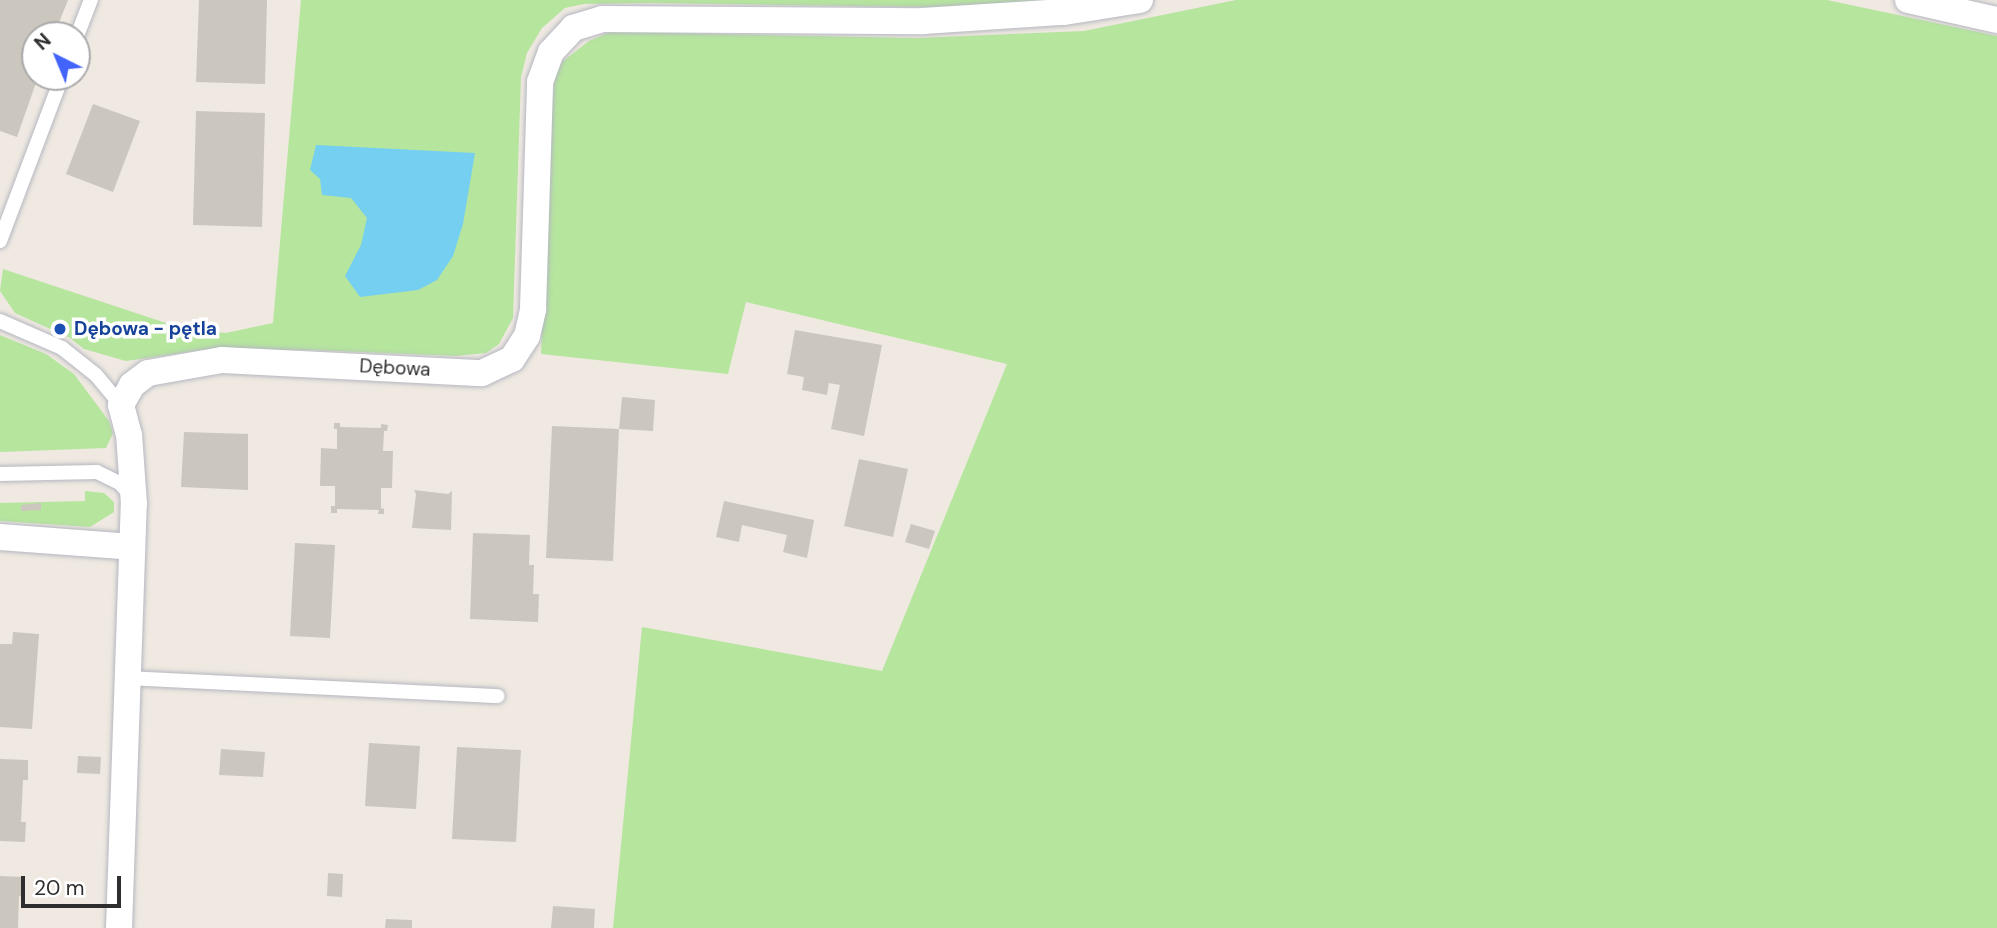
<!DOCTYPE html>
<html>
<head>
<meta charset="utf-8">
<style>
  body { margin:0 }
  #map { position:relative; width:1997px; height:928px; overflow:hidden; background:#efe9e1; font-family:"DM Sans",sans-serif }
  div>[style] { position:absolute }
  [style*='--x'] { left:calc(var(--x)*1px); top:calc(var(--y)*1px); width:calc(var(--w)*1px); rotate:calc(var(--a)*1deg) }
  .green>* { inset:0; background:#b6e59e }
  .water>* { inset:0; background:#75cff0 }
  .building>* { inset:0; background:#cbc7bf }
  .roads { filter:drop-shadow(0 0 2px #b4b7c1) drop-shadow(0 0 2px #b4b7c1) }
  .service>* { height:14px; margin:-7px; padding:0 7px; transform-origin:7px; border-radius:7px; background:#fff }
  .minor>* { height:26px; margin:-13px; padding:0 13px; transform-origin:13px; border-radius:13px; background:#fff }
  .dots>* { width:19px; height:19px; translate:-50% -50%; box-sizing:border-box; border:4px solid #fff; border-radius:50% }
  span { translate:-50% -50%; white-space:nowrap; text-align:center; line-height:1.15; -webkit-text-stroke:7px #fff; paint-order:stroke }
  .transit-label { font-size:19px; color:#164399; font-weight:700 }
  .left { translate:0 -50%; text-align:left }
  .street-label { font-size:19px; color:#2e2e2e }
  .north { position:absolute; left:21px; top:21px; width:70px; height:70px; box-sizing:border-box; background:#fff; border:2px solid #ababab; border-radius:50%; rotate:317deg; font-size:19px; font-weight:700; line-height:28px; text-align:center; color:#2e2e2e }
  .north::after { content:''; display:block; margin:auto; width:24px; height:32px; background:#4264fb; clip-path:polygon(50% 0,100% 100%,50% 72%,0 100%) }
  .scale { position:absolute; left:21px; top:876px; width:100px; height:32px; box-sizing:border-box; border:4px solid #2e2e2e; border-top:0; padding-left:9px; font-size:21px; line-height:24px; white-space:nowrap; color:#2e2e2e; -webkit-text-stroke:5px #fff; paint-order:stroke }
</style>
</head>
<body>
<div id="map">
  <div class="green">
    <i style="clip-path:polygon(301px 0,1062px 0,926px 7px,649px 3px,584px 4px,565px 8px,542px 28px,527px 53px,521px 77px,513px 318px,499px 344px,486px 353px,455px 356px,313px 350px,201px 350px,126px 361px,84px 349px,70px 338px,15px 313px,0 291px,3px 269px,181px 328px,226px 333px,273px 323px)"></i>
    <i style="clip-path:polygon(1236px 0,1827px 0,1997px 36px,1997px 928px,613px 928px,642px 627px,882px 671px,1007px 364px,746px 302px,728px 374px,541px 354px,551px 114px,555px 77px,562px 62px,589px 41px,610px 32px,917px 38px,1084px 31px)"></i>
    <i style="clip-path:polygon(0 335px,46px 354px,74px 374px,109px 421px,113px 433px,106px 448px,0 452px)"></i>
    <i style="clip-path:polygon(85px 491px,104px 493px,114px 502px,114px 512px,90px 527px,0 521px,0 503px,85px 501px)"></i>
  </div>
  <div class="water">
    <i style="clip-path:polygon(316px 145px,475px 153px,463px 224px,453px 256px,437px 280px,418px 290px,360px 297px,345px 276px,361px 245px,367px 218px,351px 198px,322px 195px,320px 179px,310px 170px)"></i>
  </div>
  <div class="building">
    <i style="clip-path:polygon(0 0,68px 0,54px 35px,35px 35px,35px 77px,38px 77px,17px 137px,0 131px)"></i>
    <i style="clip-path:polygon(199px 0,267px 0,265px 84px,196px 82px)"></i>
    <i style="clip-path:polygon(93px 104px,140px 121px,113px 192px,66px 174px)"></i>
    <i style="clip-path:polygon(196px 111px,265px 113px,262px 227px,193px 225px)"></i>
    <i style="clip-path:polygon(795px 330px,882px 345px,864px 436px,831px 429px,840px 385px,829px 383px,827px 395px,802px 390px,804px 377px,787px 374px)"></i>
    <i style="clip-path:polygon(622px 397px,655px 400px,653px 431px,619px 429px)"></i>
    <i style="clip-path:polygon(334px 423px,340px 423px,340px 427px,381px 428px,381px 424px,388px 425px,387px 431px,384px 431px,383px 451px,393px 451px,392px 488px,381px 488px,381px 508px,384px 509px,384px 514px,378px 514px,379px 510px,337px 509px,337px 513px,331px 513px,331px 506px,335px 506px,335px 486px,320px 486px,321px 448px,337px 449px,337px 429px,334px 429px)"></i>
    <i style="clip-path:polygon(552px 426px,619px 429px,613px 561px,546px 558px)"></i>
    <i style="clip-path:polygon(184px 432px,248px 434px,248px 490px,181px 487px)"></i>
    <i style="clip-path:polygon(859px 459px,908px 469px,893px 537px,844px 526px)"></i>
    <i style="clip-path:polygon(414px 490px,448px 494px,452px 491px,451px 530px,412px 528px,416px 494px)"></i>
    <i style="clip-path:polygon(724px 501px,814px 520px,807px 558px,783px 552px,787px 535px,742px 525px,739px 542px,716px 537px)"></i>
    <i style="clip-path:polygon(41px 503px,41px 510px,21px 511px,21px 505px)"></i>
    <i style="clip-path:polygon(911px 524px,935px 531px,929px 549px,905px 542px)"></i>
    <i style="clip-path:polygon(473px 533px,530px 535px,529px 565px,534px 565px,533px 594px,539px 594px,538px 622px,470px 619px)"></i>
    <i style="clip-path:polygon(295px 543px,335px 545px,330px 638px,290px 636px)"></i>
    <i style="clip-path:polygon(13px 632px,39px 634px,32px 729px,0 727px,0 644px,12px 644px)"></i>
    <i style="clip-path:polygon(369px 743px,420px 746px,416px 809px,365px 806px)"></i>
    <i style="clip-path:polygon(457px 747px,521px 750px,516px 842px,452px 839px)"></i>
    <i style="clip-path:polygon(221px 749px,265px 752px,263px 777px,219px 775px)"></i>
    <i style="clip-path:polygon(78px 756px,101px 757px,100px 774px,77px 773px)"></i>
    <i style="clip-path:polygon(0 759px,28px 760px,28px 780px,23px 780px,21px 822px,26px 822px,25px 842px,0 841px)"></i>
    <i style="clip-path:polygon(328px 873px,343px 874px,342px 897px,327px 896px)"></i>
    <i style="clip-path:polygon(0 876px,25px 877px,24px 897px,19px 896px,18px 928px,0 928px)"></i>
    <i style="clip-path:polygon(553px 906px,595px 909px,594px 928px,551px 928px)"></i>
    <i style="clip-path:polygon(386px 919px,412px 920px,412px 928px,385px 928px)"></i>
  </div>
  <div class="roads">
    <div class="service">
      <i style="--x:77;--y:36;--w:39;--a:-69"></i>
      <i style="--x:0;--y:241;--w:175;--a:-69.3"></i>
      <i style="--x:0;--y:321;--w:68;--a:23.5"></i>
      <i style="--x:62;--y:348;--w:43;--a:38.5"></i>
      <i style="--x:96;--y:375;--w:39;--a:50"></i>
      <i style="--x:0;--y:474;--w:97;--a:-1.2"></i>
      <i style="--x:97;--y:472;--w:25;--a:26"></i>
      <i style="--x:120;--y:483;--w:16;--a:50"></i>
      <i style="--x:128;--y:678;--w:370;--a:2.8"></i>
    </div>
    <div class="minor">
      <i style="--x:1908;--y:0;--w:91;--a:12.7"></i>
      <i style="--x:0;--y:537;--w:132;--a:4.3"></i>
      <i style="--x:119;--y:928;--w:424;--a:-88"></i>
      <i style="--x:134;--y:504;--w:69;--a:-94.1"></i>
      <i style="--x:129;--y:435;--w:31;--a:-105"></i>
      <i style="--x:121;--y:405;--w:23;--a:-61"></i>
      <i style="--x:132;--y:385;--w:20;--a:-37"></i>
      <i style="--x:148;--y:373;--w:75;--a:-10"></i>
      <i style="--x:222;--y:360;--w:260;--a:2.9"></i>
      <i style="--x:482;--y:373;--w:33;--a:-25"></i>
      <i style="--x:512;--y:359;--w:27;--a:-57"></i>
      <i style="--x:527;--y:336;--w:28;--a:-77"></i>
      <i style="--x:533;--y:309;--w:227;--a:-88.2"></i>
      <i style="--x:540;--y:82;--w:32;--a:-70"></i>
      <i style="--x:551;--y:52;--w:33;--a:-47"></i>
      <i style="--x:573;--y:28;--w:30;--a:-17"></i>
      <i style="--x:602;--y:19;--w:321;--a:0.4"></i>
      <i style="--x:923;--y:21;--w:141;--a:-3.7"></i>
      <i style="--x:1064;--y:12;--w:77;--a:-9"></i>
    </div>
  </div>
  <div class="dots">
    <i style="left:60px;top:329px;background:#1a4fb4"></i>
  </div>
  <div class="transit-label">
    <span class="left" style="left:74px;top:329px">Dębowa - pętla</span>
  </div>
  <div class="street-label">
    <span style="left:395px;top:368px;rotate:3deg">Dębowa</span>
  </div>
  <div class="north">N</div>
  <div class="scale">20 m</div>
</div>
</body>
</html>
